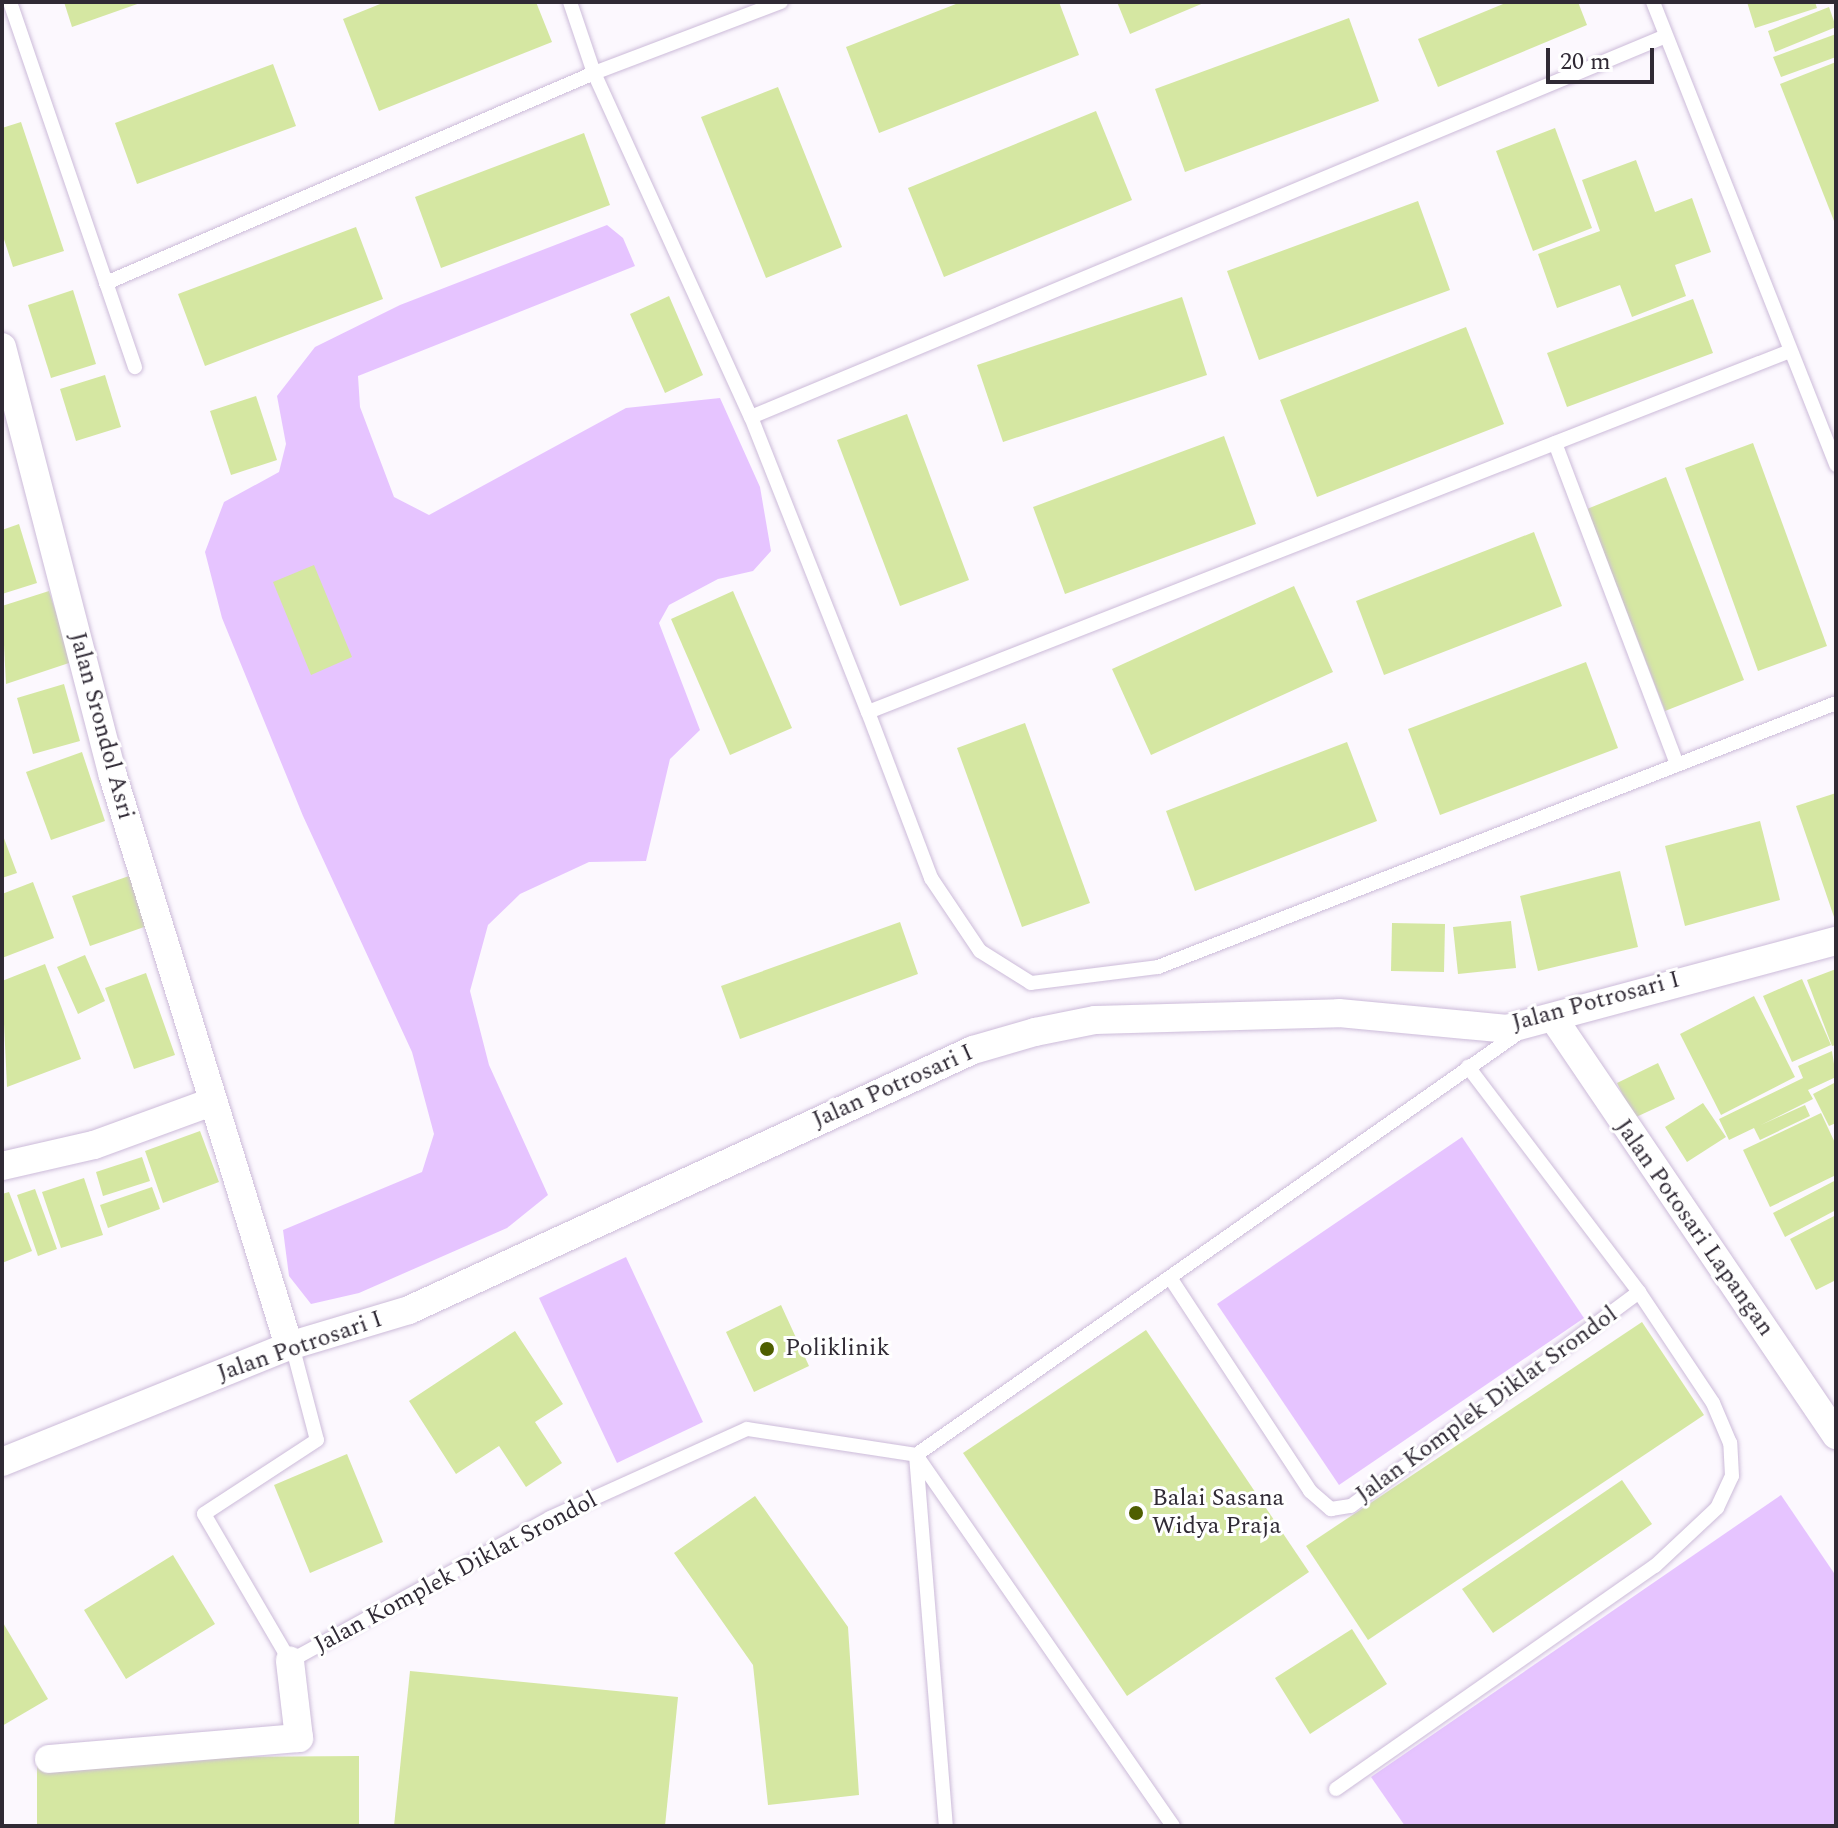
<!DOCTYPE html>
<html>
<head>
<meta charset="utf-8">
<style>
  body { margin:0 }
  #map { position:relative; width:1838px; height:1828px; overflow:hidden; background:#fcf8fe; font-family:Spectral,serif }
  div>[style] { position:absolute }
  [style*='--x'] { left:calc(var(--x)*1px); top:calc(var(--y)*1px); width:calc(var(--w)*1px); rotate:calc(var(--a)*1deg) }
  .green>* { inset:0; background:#e6c4ff }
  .building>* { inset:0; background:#d5e7a2 }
  .roads { filter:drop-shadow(0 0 2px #ccbbd9) drop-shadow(0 0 2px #ccbbd9) }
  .lane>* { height:14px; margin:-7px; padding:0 7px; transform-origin:7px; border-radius:7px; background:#fff }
  .street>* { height:28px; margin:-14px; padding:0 14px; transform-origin:14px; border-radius:14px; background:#fff }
  .dots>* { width:22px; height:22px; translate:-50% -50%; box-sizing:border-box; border:4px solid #fff; border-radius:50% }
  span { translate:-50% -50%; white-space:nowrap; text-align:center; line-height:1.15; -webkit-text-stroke:6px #fff; paint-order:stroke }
  .street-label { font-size:24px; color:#302a35 }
  .poi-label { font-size:24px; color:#302a35 }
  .left { translate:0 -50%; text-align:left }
  .frame { position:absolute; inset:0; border:4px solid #302a35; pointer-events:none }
  .scale { position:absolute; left:1546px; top:48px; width:108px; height:36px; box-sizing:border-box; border:4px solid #302a35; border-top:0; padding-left:10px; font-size:24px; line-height:28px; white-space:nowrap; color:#302a35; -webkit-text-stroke:6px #fff; paint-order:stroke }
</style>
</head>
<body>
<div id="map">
  <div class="green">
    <i style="clip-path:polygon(607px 225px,623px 238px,635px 266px,358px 376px,360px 407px,394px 497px,429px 515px,626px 408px,720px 398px,760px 487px,771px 551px,753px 571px,718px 579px,669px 605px,659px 623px,700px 730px,670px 759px,646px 861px,589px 862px,520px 894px,488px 925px,470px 991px,489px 1065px,548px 1195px,507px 1228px,359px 1293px,311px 1304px,289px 1276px,283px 1230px,422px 1172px,434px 1134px,412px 1052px,303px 816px,222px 618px,205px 552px,224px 502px,279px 472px,286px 444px,277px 396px,315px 347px,400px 305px)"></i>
    <i style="clip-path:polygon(1462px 1137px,1584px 1318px,1339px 1485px,1217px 1304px)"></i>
    <i style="clip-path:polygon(626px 1257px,703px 1422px,617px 1463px,539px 1298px)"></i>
    <i style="clip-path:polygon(1781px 1495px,1836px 1576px,1836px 1826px,1405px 1826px,1371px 1777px)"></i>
  </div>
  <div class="building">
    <i style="clip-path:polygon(64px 2px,143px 2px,72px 27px)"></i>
    <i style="clip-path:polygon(385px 2px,536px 2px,552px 42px,379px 111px,343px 19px)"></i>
    <i style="clip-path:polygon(961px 2px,1059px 2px,1079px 55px,879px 133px,846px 47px)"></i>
    <i style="clip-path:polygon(1117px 2px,1206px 2px,1130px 34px)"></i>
    <i style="clip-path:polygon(1508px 2px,1578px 2px,1587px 25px,1438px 87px,1418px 39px)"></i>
    <i style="clip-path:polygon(1747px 2px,1815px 2px,1817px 8px,1755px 28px)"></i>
    <i style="clip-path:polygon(1829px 7px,1836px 27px,1775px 52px,1768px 31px)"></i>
    <i style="clip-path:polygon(1349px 18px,1379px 101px,1185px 172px,1155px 89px)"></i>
    <i style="clip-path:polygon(1836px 34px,1836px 57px,1781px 77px,1773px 57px)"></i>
    <i style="clip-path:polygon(1836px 62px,1836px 226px,1780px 84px)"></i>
    <i style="clip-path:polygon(273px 64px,296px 126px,137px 184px,115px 123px)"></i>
    <i style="clip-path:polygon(778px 87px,842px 247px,766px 278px,701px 117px)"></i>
    <i style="clip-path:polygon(1096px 111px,1132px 200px,944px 277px,908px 188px)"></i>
    <i style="clip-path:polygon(21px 122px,64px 251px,13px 267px,2px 233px,2px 128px)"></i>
    <i style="clip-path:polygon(1555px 128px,1592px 228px,1533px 251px,1496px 151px)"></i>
    <i style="clip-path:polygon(584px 133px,610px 205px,441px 268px,415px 197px)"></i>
    <i style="clip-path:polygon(1636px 160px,1655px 212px,1692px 198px,1711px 252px,1675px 265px,1686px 296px,1632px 317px,1620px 285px,1557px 308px,1538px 254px,1600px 231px,1582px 180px)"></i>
    <i style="clip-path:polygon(1418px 201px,1450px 290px,1259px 360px,1227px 271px)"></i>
    <i style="clip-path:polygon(356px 227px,383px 299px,205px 366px,178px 294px)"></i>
    <i style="clip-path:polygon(73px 290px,96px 364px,51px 378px,28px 305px)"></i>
    <i style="clip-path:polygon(669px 296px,703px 375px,665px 393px,630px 314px)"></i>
    <i style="clip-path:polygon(1182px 297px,1207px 375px,1003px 442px,977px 365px)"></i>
    <i style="clip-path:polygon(1693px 299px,1713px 353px,1567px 407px,1547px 353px)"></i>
    <i style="clip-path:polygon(1466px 327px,1504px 424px,1317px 497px,1280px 400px)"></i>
    <i style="clip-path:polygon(105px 375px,121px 427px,76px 441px,60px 389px)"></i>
    <i style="clip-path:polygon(256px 396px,277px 460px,231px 475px,210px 411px)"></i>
    <i style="clip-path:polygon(907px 414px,969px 580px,900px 606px,837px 440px)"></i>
    <i style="clip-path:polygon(1224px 436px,1256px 524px,1065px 594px,1033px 507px)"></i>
    <i style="clip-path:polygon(1753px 443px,1827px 646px,1758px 671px,1685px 468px)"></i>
    <i style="clip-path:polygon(1666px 477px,1744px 680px,1665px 711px,1587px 509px)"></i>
    <i style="clip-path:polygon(19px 524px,37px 583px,2px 594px,2px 530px)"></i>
    <i style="clip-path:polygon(1534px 532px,1562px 606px,1384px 675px,1356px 601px)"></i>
    <i style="clip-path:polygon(314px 565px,352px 657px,311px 675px,273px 582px)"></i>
    <i style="clip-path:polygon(1294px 586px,1333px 672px,1151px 755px,1112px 669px)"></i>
    <i style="clip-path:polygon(49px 591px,72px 662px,6px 684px,2px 606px)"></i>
    <i style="clip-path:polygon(733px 591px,792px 728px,730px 755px,671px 619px)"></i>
    <i style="clip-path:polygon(1586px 662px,1618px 748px,1440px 815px,1408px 729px)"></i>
    <i style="clip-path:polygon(64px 684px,80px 741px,33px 754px,17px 698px)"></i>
    <i style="clip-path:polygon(1025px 723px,1090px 903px,1022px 927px,957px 748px)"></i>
    <i style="clip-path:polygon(1347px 742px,1377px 821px,1195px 891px,1166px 811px)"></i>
    <i style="clip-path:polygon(82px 752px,105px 821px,51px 840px,26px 772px)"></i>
    <i style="clip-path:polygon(1836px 793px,1836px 916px,1834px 917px,1796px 806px)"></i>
    <i style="clip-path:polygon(1760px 821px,1780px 900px,1685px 926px,1665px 846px)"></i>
    <i style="clip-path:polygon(2px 833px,17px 873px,2px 878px)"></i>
    <i style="clip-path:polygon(1620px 871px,1638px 947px,1538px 971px,1520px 896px)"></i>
    <i style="clip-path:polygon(129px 876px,147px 926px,90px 946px,72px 896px)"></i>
    <i style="clip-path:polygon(33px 882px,54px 938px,2px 958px,2px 894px)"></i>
    <i style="clip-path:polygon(1511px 921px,1516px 968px,1458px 974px,1453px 927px)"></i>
    <i style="clip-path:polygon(900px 922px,918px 974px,740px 1039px,721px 986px)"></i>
    <i style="clip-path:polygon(1392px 923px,1445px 924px,1444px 972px,1391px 971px)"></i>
    <i style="clip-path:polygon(85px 955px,105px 1001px,78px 1014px,57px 967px)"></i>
    <i style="clip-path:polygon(45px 964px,81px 1059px,7px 1087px,2px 981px)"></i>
    <i style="clip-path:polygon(1836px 969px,1836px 1045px,1832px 1046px,1807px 980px)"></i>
    <i style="clip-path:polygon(146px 973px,175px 1055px,134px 1069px,105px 988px)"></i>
    <i style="clip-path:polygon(1802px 979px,1831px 1045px,1792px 1062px,1763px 996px)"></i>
    <i style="clip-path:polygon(1754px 996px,1795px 1077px,1721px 1115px,1680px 1034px)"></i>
    <i style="clip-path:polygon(1832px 1051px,1836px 1077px,1808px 1090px,1813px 1099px,1761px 1125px,1805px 1105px,1810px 1116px,1760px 1140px,1754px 1128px,1729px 1140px,1719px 1119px,1803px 1078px,1798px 1066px)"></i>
    <i style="clip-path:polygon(1658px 1063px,1675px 1099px,1634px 1118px,1617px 1083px)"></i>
    <i style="clip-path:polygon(1836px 1082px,1836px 1123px,1829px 1126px,1813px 1094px)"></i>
    <i style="clip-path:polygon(1703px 1103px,1726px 1137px,1687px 1162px,1665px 1127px)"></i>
    <i style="clip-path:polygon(1821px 1113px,1836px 1145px,1836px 1175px,1770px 1207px,1743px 1150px)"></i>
    <i style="clip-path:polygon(200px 1131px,219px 1182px,163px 1203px,145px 1151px)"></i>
    <i style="clip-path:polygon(142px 1157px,150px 1181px,103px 1196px,96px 1172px)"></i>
    <i style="clip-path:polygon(84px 1178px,103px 1235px,61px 1248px,42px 1192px)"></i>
    <i style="clip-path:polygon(1836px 1180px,1836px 1210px,1785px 1237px,1773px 1213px)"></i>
    <i style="clip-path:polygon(152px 1187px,160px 1209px,108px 1228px,100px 1205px)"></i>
    <i style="clip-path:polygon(35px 1189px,57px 1249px,38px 1256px,17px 1195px)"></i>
    <i style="clip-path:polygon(9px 1192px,32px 1251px,2px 1263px,2px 1194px)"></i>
    <i style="clip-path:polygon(1836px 1215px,1836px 1280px,1816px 1290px,1790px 1239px)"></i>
    <i style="clip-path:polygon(781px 1305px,809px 1366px,754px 1392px,726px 1332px)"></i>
    <i style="clip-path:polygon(1642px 1322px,1704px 1415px,1368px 1640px,1306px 1546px)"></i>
    <i style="clip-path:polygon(1146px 1330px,1309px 1572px,1127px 1696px,963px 1453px)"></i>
    <i style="clip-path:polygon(515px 1331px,563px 1404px,535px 1422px,562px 1463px,526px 1487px,499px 1446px,456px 1474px,409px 1401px)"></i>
    <i style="clip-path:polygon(347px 1454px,383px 1542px,310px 1573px,274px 1485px)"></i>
    <i style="clip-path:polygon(1622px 1480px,1652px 1524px,1493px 1633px,1462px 1589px)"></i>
    <i style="clip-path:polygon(755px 1496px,848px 1627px,859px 1795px,768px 1805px,753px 1665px,674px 1553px)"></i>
    <i style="clip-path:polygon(173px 1555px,215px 1624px,126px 1679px,84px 1610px)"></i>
    <i style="clip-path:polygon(2px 1621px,48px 1699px,2px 1726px)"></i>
    <i style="clip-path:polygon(1352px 1629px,1387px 1684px,1310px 1734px,1275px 1678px)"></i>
    <i style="clip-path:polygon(410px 1671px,678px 1697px,665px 1826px,394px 1826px)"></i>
    <i style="clip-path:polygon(359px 1756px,359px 1826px,37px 1826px,37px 1758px)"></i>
  </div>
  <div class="roads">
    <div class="lane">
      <i style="--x:10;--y:2;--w:386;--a:71.1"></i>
      <i style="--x:570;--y:2;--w:75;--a:71.3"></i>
      <i style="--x:594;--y:73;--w:378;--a:65.5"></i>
      <i style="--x:751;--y:417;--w:317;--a:68.4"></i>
      <i style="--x:1653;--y:2;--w:498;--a:68.4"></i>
      <i style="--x:106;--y:283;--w:531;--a:-23.28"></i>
      <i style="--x:594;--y:73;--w:200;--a:-20.8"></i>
      <i style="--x:1790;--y:351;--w:990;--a:158.62"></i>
      <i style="--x:868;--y:712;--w:178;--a:69.2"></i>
      <i style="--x:931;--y:878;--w:88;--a:56.1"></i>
      <i style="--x:980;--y:951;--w:60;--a:32.1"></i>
      <i style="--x:1031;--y:983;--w:128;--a:-7.2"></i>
      <i style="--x:1158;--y:967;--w:728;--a:-21.27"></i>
      <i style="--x:751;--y:417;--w:991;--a:-22.61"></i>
      <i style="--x:1555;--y:443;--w:344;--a:69.2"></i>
      <i style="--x:1171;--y:1279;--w:254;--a:56.7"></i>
      <i style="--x:1310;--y:1491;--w:28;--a:41"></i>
      <i style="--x:1331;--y:1509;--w:20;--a:-9"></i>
      <i style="--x:1351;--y:1506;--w:359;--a:-36.6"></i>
      <i style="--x:1639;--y:1292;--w:283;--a:-127.2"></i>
      <i style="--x:292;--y:1345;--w:98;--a:75.3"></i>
      <i style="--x:317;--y:1440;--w:135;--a:146.8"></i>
      <i style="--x:204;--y:1514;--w:170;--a:59.7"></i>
      <i style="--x:290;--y:1661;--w:297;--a:-28.8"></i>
      <i style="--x:550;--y:1518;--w:216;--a:-24.3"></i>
      <i style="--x:747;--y:1429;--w:171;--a:8.7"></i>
      <i style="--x:916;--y:1455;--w:372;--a:85.4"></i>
      <i style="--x:1336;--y:1789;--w:389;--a:-35"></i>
      <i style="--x:1655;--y:1566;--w:85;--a:-43.1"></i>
      <i style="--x:1717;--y:1508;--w:35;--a:-65"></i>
      <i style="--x:1732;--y:1476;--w:33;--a:-93"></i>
      <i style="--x:1730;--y:1443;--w:43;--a:-113"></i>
      <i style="--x:1713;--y:1403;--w:133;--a:-123.7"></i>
      <i style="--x:1173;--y:1826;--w:451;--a:-124.7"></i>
      <i style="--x:916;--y:1455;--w:734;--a:-35.01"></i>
    </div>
    <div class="street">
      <i style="--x:2;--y:347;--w:443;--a:75.5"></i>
      <i style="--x:113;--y:776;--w:597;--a:72.84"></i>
      <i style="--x:1554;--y:1019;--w:503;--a:55.87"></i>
      <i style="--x:2;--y:1166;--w:94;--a:-12.9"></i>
      <i style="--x:94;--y:1145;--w:122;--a:-20.1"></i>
      <i style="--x:2;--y:1462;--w:310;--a:-22"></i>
      <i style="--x:289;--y:1346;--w:125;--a:-16.7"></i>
      <i style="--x:409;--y:1310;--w:621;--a:-24.75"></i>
      <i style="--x:973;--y:1050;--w:65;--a:-16.2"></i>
      <i style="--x:1035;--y:1032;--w:61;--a:-11.3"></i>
      <i style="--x:1095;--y:1020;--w:244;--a:-1.6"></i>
      <i style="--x:1339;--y:1013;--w:169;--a:5.4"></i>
      <i style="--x:1507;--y:1029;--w:341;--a:-15"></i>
      <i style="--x:49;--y:1759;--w:251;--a:-4.8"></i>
      <i style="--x:299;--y:1738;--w:78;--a:-96.7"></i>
    </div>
  </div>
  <div class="dots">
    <i style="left:767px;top:1349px;background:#4e5e00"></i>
    <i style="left:1136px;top:1513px;background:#4e5e00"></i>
  </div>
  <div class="street-label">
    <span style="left:101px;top:726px;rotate:75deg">Jalan Srondol Asri</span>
    <span style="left:1596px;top:1002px;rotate:-15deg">Jalan Potrosari I</span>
    <span style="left:893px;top:1087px;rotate:-24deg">Jalan Potrosari I</span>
    <span style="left:1694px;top:1228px;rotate:55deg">Jalan Potosari Lapangan</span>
    <span style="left:300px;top:1347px;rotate:-19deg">Jalan Potrosari I</span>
    <span style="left:1487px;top:1405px;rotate:-36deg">Jalan Komplek Diklat Srondol</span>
    <span style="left:456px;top:1573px;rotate:-28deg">Jalan Komplek Diklat Srondol</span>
  </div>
  <div class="poi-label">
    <span class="left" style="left:785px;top:1349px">Poliklinik</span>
    <span class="left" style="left:1152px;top:1513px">Balai Sasana<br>Widya Praja</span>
  </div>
  <div class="frame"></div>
  <div class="scale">20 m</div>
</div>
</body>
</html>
